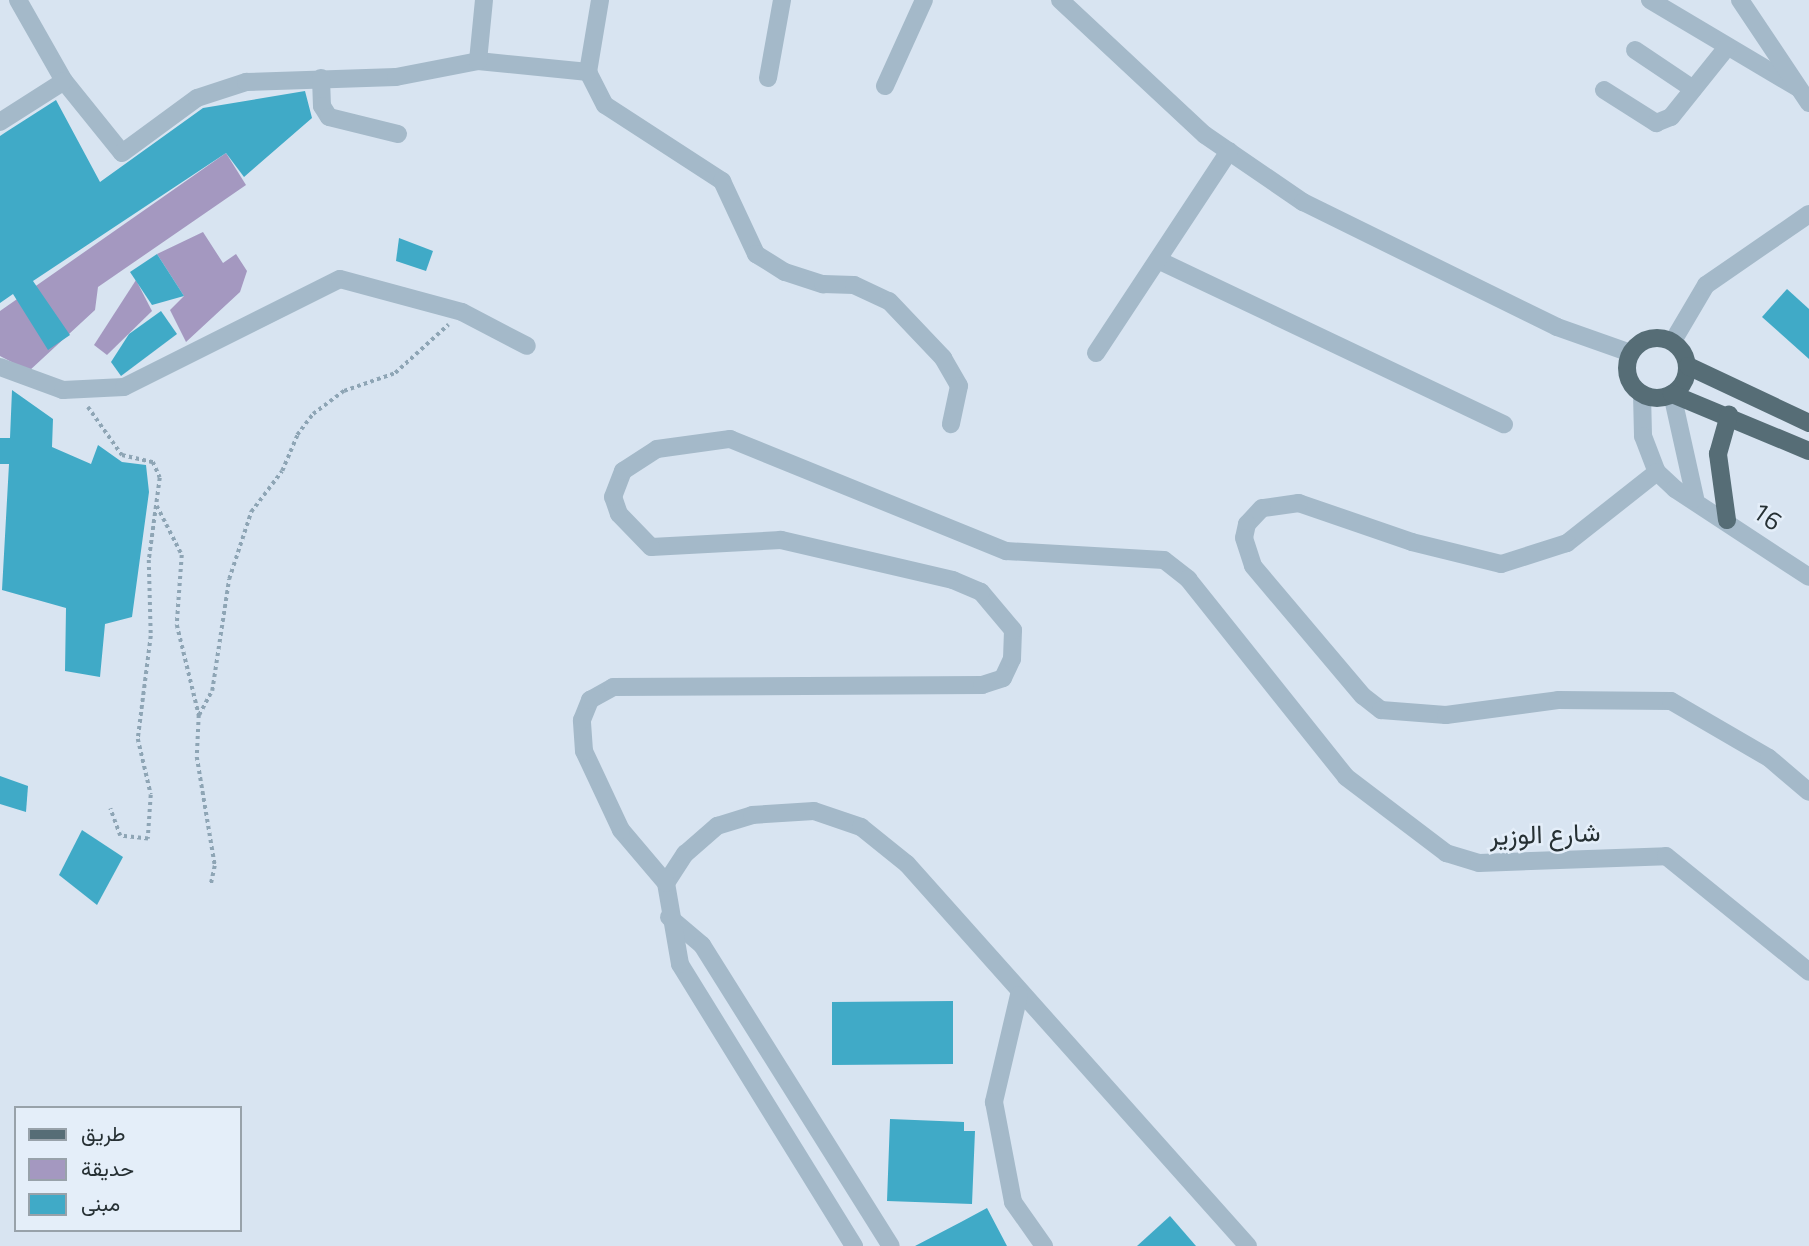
<!DOCTYPE html>
<html>
<head>
<meta charset="utf-8">
<style>
  body { margin:0 }
  #map { position:relative; width:1809px; height:1246px; overflow:hidden; background:#d8e4f1; font-family:"Titillium Web",Vazirmatn,sans-serif }
  div>[style] { position:absolute }
  [style*='--x'] { left:calc(var(--x)*1px); top:calc(var(--y)*1px); width:calc(var(--w)*1px); rotate:calc(var(--a)*1deg) }
  .green>* { inset:0; background:#a498c0 }
  .building>* { inset:0; background:#40aac7 }
  .path>* { height:3.5px; margin-top:-1.75px; transform-origin:0; background:repeating-linear-gradient(90deg,#8ea5b5 0 3.5px,transparent 0 7px) }
  .minor>* { height:18px; margin:-9px; padding:0 9px; transform-origin:9px; border-radius:9px; background:#a4b9c9 }
  .major>* { height:18px; margin:-9px; padding:0 9px; transform-origin:9px; border-radius:9px; background:#566d76 }
  .major>.ring { margin:-9px; padding:0; box-sizing:content-box; background:none; border:18px solid #566d76; border-radius:50% }
  span { translate:-50% -50%; white-space:nowrap; text-align:center; line-height:1.15; -webkit-text-stroke:5px #e4eef9; paint-order:stroke }
  .street-label { font-size:26px; color:#263034 }
  .legend { position:absolute; left:14px; top:1106px; width:228px; height:126px; box-sizing:border-box; background:#e4eef9; border:2px solid #98a2aa; margin:0; padding:9px 12px; list-style:none; font-size:21px; color:#263034 }
  .legend li { display:flex; align-items:center; gap:14px; height:35px }
  .legend b { width:35px; border:2px solid #98a2aa }
</style>
</head>
<body>
<div id="map">
  <div class="green">
    <i style="clip-path:polygon(226px 153px,246px 185px,98px 287px,95px 310px,29px 371px,0 356px,0 311px)"></i>
    <i style="clip-path:polygon(203px 232px,223px 263px,236px 254px,247px 271px,240px 292px,186px 342px,170px 310px,184px 296px,157px 254px)"></i>
    <i style="clip-path:polygon(136px 280px,152px 311px,107px 355px,94px 345px)"></i>
  </div>
  <div class="building">
    <i style="clip-path:polygon(305px 91px,312px 118px,244px 177px,226px 153px,33px 281px,70px 335px,48px 350px,13px 294px,0 303px,0 136px,6px 132px,56px 100px,100px 182px,203px 108px)"></i>
    <i style="clip-path:polygon(399px 238px,433px 251px,426px 271px,396px 261px)"></i>
    <i style="clip-path:polygon(157px 254px,184px 296px,152px 305px,130px 272px)"></i>
    <i style="clip-path:polygon(1787px 289px,1809px 309px,1809px 359px,1762px 317px)"></i>
    <i style="clip-path:polygon(161px 311px,177px 334px,121px 376px,111px 362px,129px 334px)"></i>
    <i style="clip-path:polygon(12px 390px,53px 419px,52px 447px,91px 464px,98px 445px,122px 462px,146px 465px,149px 492px,132px 617px,105px 624px,100px 677px,65px 671px,66px 608px,2px 590px,9px 464px,0 464px,0 438px,10px 438px)"></i>
    <i style="clip-path:polygon(0 776px,28px 786px,26px 812px,0 804px)"></i>
    <i style="clip-path:polygon(82px 830px,123px 857px,97px 905px,59px 875px)"></i>
    <i style="clip-path:polygon(953px 1001px,953px 1064px,832px 1065px,832px 1002px)"></i>
    <i style="clip-path:polygon(890px 1119px,964px 1122px,964px 1131px,975px 1131px,972px 1204px,887px 1201px)"></i>
    <i style="clip-path:polygon(987px 1208px,1007px 1246px,915px 1246px,961px 1222px)"></i>
    <i style="clip-path:polygon(1170px 1216px,1196px 1246px,1137px 1246px)"></i>
  </div>
  <div class="path">
    <i style="--x:88;--y:407;--w:59;--a:54.7"></i>
    <i style="--x:122;--y:455;--w:32;--a:13"></i>
    <i style="--x:153;--y:462;--w:17;--a:66"></i>
    <i style="--x:160;--y:478;--w:83;--a:97.6"></i>
    <i style="--x:149;--y:560;--w:76;--a:88.5"></i>
    <i style="--x:151;--y:636;--w:104;--a:97.2"></i>
    <i style="--x:138;--y:739;--w:57;--a:76.9"></i>
    <i style="--x:151;--y:795;--w:44;--a:93.9"></i>
    <i style="--x:148;--y:839;--w:28;--a:-174"></i>
    <i style="--x:120;--y:836;--w:29;--a:-110"></i>
    <i style="--x:157;--y:506;--w:55;--a:63"></i>
    <i style="--x:182;--y:555;--w:70;--a:94.1"></i>
    <i style="--x:177;--y:625;--w:93;--a:76.3"></i>
    <i style="--x:199;--y:715;--w:42;--a:92.7"></i>
    <i style="--x:197;--y:757;--w:110;--a:80.6"></i>
    <i style="--x:215;--y:866;--w:19;--a:102"></i>
    <i style="--x:199;--y:715;--w:27;--a:-62"></i>
    <i style="--x:212;--y:691;--w:113;--a:-81.4"></i>
    <i style="--x:229;--y:579;--w:71;--a:-71.8"></i>
    <i style="--x:251;--y:512;--w:51;--a:-52.9"></i>
    <i style="--x:282;--y:471;--w:39;--a:-67"></i>
    <i style="--x:297;--y:435;--w:26;--a:-53"></i>
    <i style="--x:313;--y:414;--w:39;--a:-37"></i>
    <i style="--x:344;--y:391;--w:54;--a:-19.4"></i>
    <i style="--x:395;--y:373;--w:72;--a:-42.2"></i>
  </div>
  <div class="minor">
    <i style="--x:18;--y:0;--w:93;--a:60.4"></i>
    <i style="--x:64;--y:81;--w:92;--a:51.1"></i>
    <i style="--x:122;--y:153;--w:93;--a:-36.3"></i>
    <i style="--x:197;--y:98;--w:52;--a:-18.1"></i>
    <i style="--x:246;--y:82;--w:150;--a:-1.9"></i>
    <i style="--x:396;--y:77;--w:84;--a:-11"></i>
    <i style="--x:478;--y:61;--w:111;--a:5.7"></i>
    <i style="--x:588;--y:72;--w:37;--a:63"></i>
    <i style="--x:605;--y:105;--w:140;--a:33"></i>
    <i style="--x:722;--y:181;--w:81;--a:65"></i>
    <i style="--x:756;--y:254;--w:34;--a:32"></i>
    <i style="--x:785;--y:272;--w:40;--a:18"></i>
    <i style="--x:823;--y:284;--w:31;--a:2"></i>
    <i style="--x:854;--y:285;--w:38;--a:25"></i>
    <i style="--x:889;--y:301;--w:79;--a:46.5"></i>
    <i style="--x:943;--y:358;--w:32;--a:60"></i>
    <i style="--x:959;--y:386;--w:39;--a:102"></i>
    <i style="--x:1060;--y:0;--w:198;--a:43"></i>
    <i style="--x:1205;--y:135;--w:119;--a:34.4"></i>
    <i style="--x:1303;--y:202;--w:283;--a:26.2"></i>
    <i style="--x:1557;--y:327;--w:78;--a:19.4"></i>
    <i style="--x:1650;--y:0;--w:172;--a:30.7"></i>
    <i style="--x:1740;--y:0;--w:124;--a:56.2"></i>
    <i style="--x:1635;--y:50;--w:70;--a:33.9"></i>
    <i style="--x:478;--y:61;--w:61;--a:-84.4"></i>
    <i style="--x:588;--y:72;--w:73;--a:-80.5"></i>
    <i style="--x:321;--y:78;--w:28;--a:88"></i>
    <i style="--x:322;--y:106;--w:13;--a:58"></i>
    <i style="--x:329;--y:117;--w:71;--a:13.8"></i>
    <i style="--x:768;--y:78;--w:79;--a:-79.8"></i>
    <i style="--x:885;--y:86;--w:94;--a:-65.6"></i>
    <i style="--x:1604;--y:90;--w:62;--a:32.4"></i>
    <i style="--x:1656;--y:123;--w:16;--a:-22"></i>
    <i style="--x:1671;--y:117;--w:90;--a:-51.3"></i>
    <i style="--x:0;--y:122;--w:76;--a:-32.6"></i>
    <i style="--x:1158;--y:260;--w:383;--a:25.4"></i>
    <i style="--x:1673;--y:341;--w:65;--a:-59.5"></i>
    <i style="--x:1706;--y:285;--w:125;--a:-34.6"></i>
    <i style="--x:1096;--y:353;--w:242;--a:-56.6"></i>
    <i style="--x:0;--y:367;--w:67;--a:20.1"></i>
    <i style="--x:63;--y:390;--w:61;--a:-2.8"></i>
    <i style="--x:124;--y:387;--w:241;--a:-26.6"></i>
    <i style="--x:340;--y:279;--w:126;--a:15.1"></i>
    <i style="--x:462;--y:312;--w:73;--a:27.6"></i>
    <i style="--x:1642;--y:394;--w:42;--a:88.6"></i>
    <i style="--x:1643;--y:436;--w:39;--a:69"></i>
    <i style="--x:1657;--y:472;--w:25;--a:43"></i>
    <i style="--x:1675;--y:489;--w:160;--a:33.3"></i>
    <i style="--x:1672;--y:394;--w:107;--a:77.5"></i>
    <i style="--x:1657;--y:472;--w:115;--a:141.7"></i>
    <i style="--x:1567;--y:543;--w:69;--a:162.3"></i>
    <i style="--x:1501;--y:564;--w:92;--a:-166.1"></i>
    <i style="--x:1412;--y:542;--w:120;--a:-161"></i>
    <i style="--x:1299;--y:503;--w:37;--a:172"></i>
    <i style="--x:1262;--y:508;--w:22;--a:133"></i>
    <i style="--x:1247;--y:524;--w:14;--a:102"></i>
    <i style="--x:1244;--y:538;--w:29;--a:72"></i>
    <i style="--x:1253;--y:566;--w:170;--a:49.8"></i>
    <i style="--x:1363;--y:696;--w:23;--a:38"></i>
    <i style="--x:1381;--y:710;--w:65;--a:4.4"></i>
    <i style="--x:1446;--y:715;--w:113;--a:-7.6"></i>
    <i style="--x:1558;--y:700;--w:113;--a:0.5"></i>
    <i style="--x:1671;--y:701;--w:113;--a:30.2"></i>
    <i style="--x:1769;--y:758;--w:52;--a:40.4"></i>
    <i style="--x:666;--y:883;--w:35;--a:-57"></i>
    <i style="--x:685;--y:854;--w:43;--a:-41.2"></i>
    <i style="--x:717;--y:826;--w:37;--a:-17"></i>
    <i style="--x:752;--y:815;--w:62;--a:-3.7"></i>
    <i style="--x:814;--y:811;--w:50;--a:18.8"></i>
    <i style="--x:861;--y:827;--w:59;--a:38.8"></i>
    <i style="--x:907;--y:864;--w:512;--a:48.25"></i>
    <i style="--x:669;--y:917;--w:43;--a:40.3"></i>
    <i style="--x:702;--y:945;--w:355;--a:57.9"></i>
    <i style="--x:1019;--y:995;--w:110;--a:103.2"></i>
    <i style="--x:994;--y:1102;--w:102;--a:79.2"></i>
    <i style="--x:1013;--y:1202;--w:54;--a:54.8"></i>
    <i style="--x:854;--y:1246;--w:331;--a:-121.7"></i>
    <i style="--x:680;--y:964;--w:82;--a:-99.8"></i>
    <i style="--x:666;--y:883;--w:70;--a:-130.3"></i>
    <i style="--x:621;--y:830;--w:87;--a:-115.1"></i>
    <i style="--x:584;--y:751;--w:31;--a:-94"></i>
    <i style="--x:582;--y:720;--w:22;--a:-68"></i>
    <i style="--x:590;--y:700;--w:26;--a:-29"></i>
    <i style="--x:613;--y:687;--w:369;--a:-0.3"></i>
    <i style="--x:982;--y:685;--w:22;--a:-18"></i>
    <i style="--x:1003;--y:678;--w:21;--a:-65"></i>
    <i style="--x:1012;--y:659;--w:29;--a:-88"></i>
    <i style="--x:1013;--y:630;--w:50;--a:-130.1"></i>
    <i style="--x:981;--y:592;--w:30;--a:-157"></i>
    <i style="--x:953;--y:580;--w:177;--a:-166.9"></i>
    <i style="--x:781;--y:540;--w:130;--a:176.9"></i>
    <i style="--x:651;--y:547;--w:46;--a:-134.1"></i>
    <i style="--x:619;--y:514;--w:18;--a:-109"></i>
    <i style="--x:613;--y:497;--w:28;--a:-69"></i>
    <i style="--x:623;--y:471;--w:40;--a:-32.9"></i>
    <i style="--x:657;--y:449;--w:74;--a:-7.8"></i>
    <i style="--x:730;--y:439;--w:298;--a:22.1"></i>
    <i style="--x:1006;--y:551;--w:158;--a:3.3"></i>
    <i style="--x:1164;--y:560;--w:31;--a:38"></i>
    <i style="--x:1188;--y:579;--w:253;--a:51.4"></i>
    <i style="--x:1346;--y:777;--w:126;--a:37.2"></i>
    <i style="--x:1446;--y:853;--w:34;--a:17"></i>
    <i style="--x:1479;--y:863;--w:187;--a:-2.1"></i>
    <i style="--x:1666;--y:856;--w:184;--a:39"></i>
  </div>
  <div class="major">
    <i class="ring" style="left:1627px;top:338px;width:42px;height:42px"></i>
    <i style="--x:1688;--y:366;--w:134;--a:25.2"></i>
    <i style="--x:1672;--y:394;--w:148;--a:22.6"></i>
    <i style="--x:1727;--y:520;--w:67;--a:-97.8"></i>
    <i style="--x:1718;--y:454;--w:41;--a:-74.2"></i>
  </div>
  <div class="street-label">
    <span style="left:1767px;top:516px;rotate:35deg">16</span>
    <span style="left:1545px;top:834px;rotate:-2deg">شارع الوزير</span>
  </div>
  <ul class="legend">
  <li><b style="height:9px;background:#566d76"></b>طريق</li>
  <li><b style="height:19px;background:#a498c0"></b>حديقة</li>
  <li><b style="height:19px;background:#40aac7"></b>مبنى</li>
  </ul>
</div>
</body>
</html>
